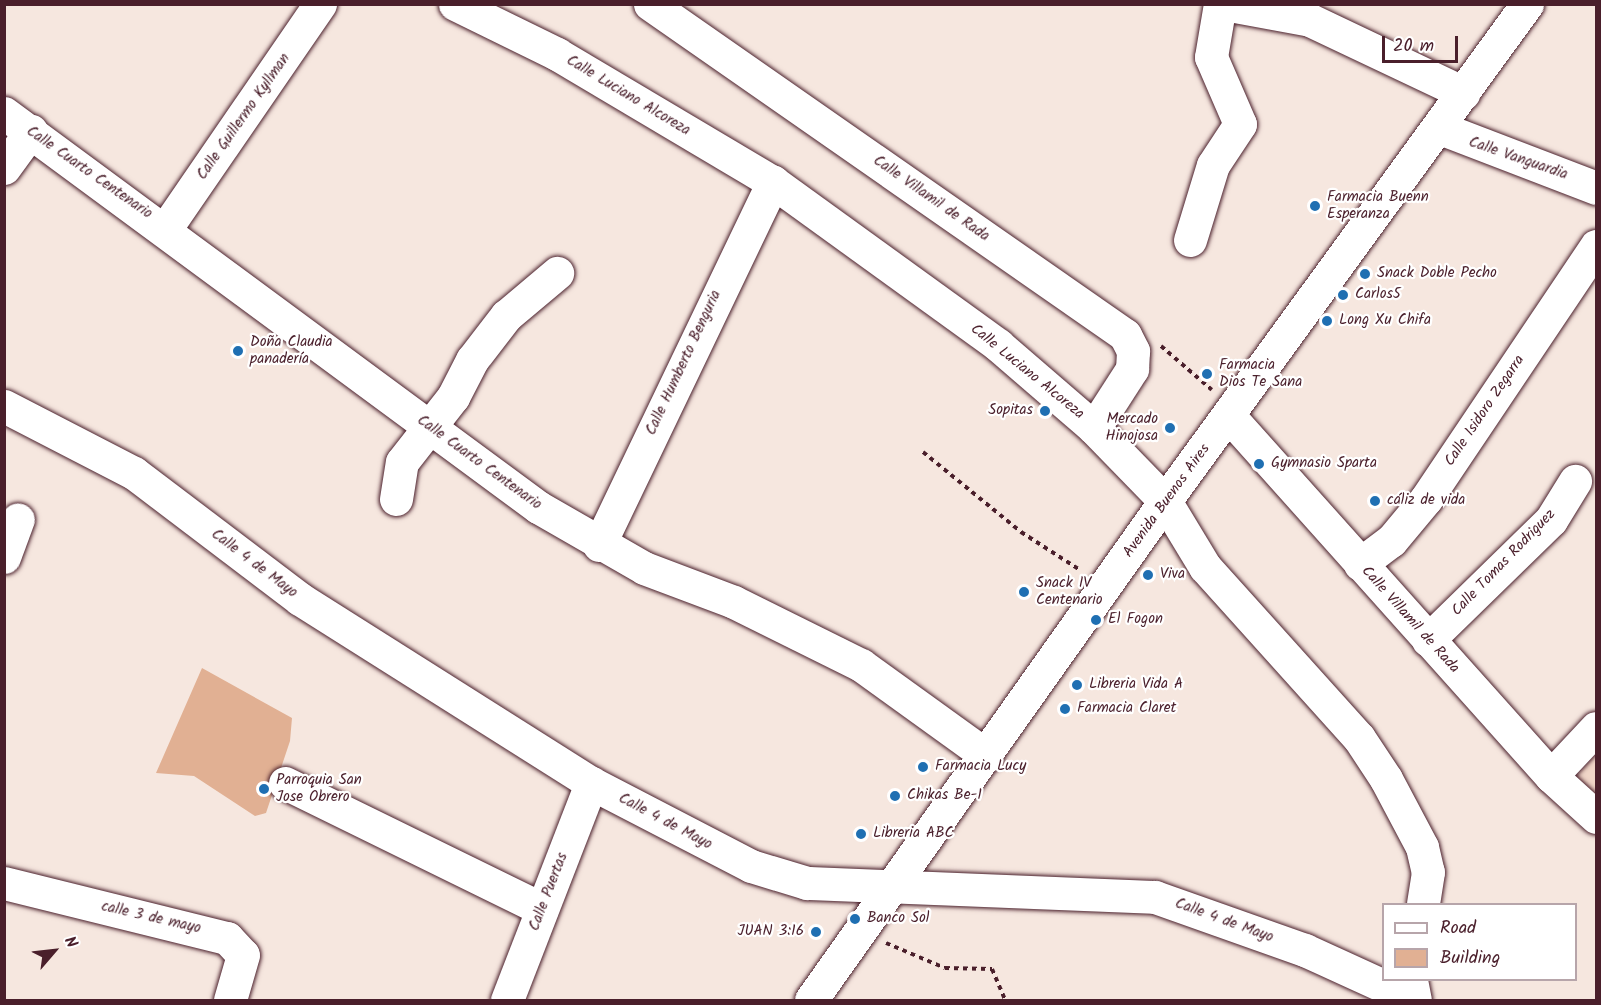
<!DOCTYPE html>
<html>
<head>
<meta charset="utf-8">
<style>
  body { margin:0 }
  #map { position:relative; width:1601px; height:1005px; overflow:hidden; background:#f6e7df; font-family:Kalam,sans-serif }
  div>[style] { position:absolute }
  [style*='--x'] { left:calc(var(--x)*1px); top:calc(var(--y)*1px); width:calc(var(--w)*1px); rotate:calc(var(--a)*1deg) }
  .built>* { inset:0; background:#f0d6c8 }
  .building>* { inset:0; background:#e1b093 }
  .path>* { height:4px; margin-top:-2px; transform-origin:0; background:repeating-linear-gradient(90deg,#4a1f2b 0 4.5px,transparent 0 9px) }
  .roads { filter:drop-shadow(0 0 2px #4a1f2b) drop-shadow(0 0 2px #4a1f2b) }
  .minor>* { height:33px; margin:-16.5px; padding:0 16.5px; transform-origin:16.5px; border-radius:16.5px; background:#fff }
  .major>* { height:33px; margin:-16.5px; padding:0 16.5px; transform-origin:16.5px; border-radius:16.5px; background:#fff }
  .dots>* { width:16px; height:16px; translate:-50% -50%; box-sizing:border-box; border:3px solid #fff; border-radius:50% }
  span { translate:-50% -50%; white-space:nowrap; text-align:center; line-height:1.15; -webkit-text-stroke:4.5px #fff; paint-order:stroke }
  .street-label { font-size:15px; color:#4a1f2b }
  .poi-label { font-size:15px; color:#4a1f2b }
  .left { translate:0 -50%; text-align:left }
  .right { translate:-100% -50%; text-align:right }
  .frame { position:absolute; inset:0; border:6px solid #4a1f2b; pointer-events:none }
  .legend { position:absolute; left:1382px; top:903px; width:195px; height:78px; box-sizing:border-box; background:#fff; border:2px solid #b7a5aa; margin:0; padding:8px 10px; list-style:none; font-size:18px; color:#4a1f2b }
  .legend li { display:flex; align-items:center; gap:12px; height:30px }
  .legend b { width:30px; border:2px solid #b7a5aa }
  .north { position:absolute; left:24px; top:921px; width:60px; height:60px; -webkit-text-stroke:4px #fff; paint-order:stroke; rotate:62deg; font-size:16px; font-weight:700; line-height:24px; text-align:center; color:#4a1f2b }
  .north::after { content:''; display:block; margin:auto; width:21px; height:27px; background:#4a1f2b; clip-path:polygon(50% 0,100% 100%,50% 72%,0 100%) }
  .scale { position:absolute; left:1382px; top:36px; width:76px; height:27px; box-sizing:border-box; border:3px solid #4a1f2b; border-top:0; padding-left:8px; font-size:18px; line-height:21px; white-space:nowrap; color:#4a1f2b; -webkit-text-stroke:4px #fff; paint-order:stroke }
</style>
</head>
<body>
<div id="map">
  <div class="built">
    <i style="clip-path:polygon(1596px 754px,1596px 796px,1576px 777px)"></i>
  </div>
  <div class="building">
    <i style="clip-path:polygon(202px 668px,292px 718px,290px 741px,266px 813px,255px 816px,194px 776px,156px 773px)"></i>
  </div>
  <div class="path">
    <i style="--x:1161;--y:346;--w:67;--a:40.8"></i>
    <i style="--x:923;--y:452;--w:127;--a:39.2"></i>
    <i style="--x:1021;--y:532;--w:70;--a:32.8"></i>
    <i style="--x:886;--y:943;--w:64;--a:23"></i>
    <i style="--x:945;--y:968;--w:47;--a:1.2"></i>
    <i style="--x:992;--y:969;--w:34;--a:67"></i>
  </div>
  <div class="roads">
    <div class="minor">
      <i style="--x:455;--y:4;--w:114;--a:26.1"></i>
      <i style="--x:557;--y:54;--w:251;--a:30.7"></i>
      <i style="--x:773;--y:182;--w:278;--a:35.9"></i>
      <i style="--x:998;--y:345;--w:127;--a:40.8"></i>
      <i style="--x:1094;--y:428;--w:102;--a:45.8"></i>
      <i style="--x:650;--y:4;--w:579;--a:34.87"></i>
      <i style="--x:1125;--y:335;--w:18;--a:63"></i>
      <i style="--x:1133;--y:351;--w:18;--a:93"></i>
      <i style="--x:1132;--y:369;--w:70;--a:122.8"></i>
      <i style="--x:1224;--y:4;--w:87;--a:10.5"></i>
      <i style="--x:1310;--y:20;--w:170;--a:25.4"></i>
      <i style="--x:4;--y:113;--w:664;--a:36.42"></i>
      <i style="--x:538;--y:507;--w:122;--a:29.9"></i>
      <i style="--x:644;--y:568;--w:96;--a:20.7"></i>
      <i style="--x:734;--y:602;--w:142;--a:26.4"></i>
      <i style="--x:861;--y:665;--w:155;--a:35.8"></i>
      <i style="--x:1440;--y:128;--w:167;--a:21"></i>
      <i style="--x:4;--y:168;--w:46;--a:-53.9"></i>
      <i style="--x:166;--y:228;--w:272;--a:-55.5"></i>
      <i style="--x:1190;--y:240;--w:78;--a:-73"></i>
      <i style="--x:1213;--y:165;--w:49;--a:-56.6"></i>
      <i style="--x:1240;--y:124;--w:73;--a:-113.4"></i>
      <i style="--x:1211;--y:57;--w:54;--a:-80.4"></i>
      <i style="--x:4;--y:406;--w:146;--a:27.3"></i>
      <i style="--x:134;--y:473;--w:208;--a:37.2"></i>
      <i style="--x:300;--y:599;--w:344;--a:32.3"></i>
      <i style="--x:591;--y:783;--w:180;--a:27.4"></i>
      <i style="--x:751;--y:866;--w:59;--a:16.9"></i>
      <i style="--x:807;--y:883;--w:348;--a:2.3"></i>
      <i style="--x:1155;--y:897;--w:159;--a:19.5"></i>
      <i style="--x:1305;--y:950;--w:120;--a:24.6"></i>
      <i style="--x:396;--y:499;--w:37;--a:-81"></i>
      <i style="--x:402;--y:462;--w:83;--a:-51.9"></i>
      <i style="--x:453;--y:397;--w:42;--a:-62.8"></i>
      <i style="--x:472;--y:360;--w:56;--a:-52.3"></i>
      <i style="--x:506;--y:316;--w:67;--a:-40.1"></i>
      <i style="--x:599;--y:545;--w:403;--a:-64.4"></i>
      <i style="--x:4;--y:557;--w:40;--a:-69.8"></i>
      <i style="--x:1360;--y:564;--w:39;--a:-37"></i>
      <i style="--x:1391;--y:541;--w:55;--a:-50.2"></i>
      <i style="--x:1426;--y:499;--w:305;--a:-56.1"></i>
      <i style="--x:1428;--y:640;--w:172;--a:-44.3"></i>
      <i style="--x:1551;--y:520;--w:46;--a:-58.4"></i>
      <i style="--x:1551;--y:776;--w:66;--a:-46.8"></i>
      <i style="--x:285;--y:783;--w:286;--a:26.1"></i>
      <i style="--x:4;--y:883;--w:230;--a:13.9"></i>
      <i style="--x:227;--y:938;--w:23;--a:47"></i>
      <i style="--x:243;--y:955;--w:47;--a:106.1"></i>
      <i style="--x:507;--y:1000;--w:233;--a:-68.8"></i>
    </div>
    <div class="major">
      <i style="--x:1229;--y:416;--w:483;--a:48.2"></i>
      <i style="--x:1551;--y:776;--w:61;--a:42.3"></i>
      <i style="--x:1165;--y:501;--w:77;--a:58.8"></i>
      <i style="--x:1205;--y:567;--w:230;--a:48"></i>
      <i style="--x:1359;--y:738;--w:49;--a:56.6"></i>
      <i style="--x:1386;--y:779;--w:77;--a:62.1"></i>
      <i style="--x:1422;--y:847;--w:26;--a:77"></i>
      <i style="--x:1428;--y:872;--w:32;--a:99"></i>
      <i style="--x:1411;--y:980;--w:20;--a:79"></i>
      <i style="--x:811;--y:1000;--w:612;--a:-54.65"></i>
      <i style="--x:1165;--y:501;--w:615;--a:-53.93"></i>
    </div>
  </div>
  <div class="dots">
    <i style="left:1315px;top:206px;background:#1f6fb2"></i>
    <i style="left:1365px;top:274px;background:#1f6fb2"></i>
    <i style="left:1343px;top:295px;background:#1f6fb2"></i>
    <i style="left:1327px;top:321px;background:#1f6fb2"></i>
    <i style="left:238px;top:351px;background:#1f6fb2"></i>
    <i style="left:1207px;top:374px;background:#1f6fb2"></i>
    <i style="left:1045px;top:411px;background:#1f6fb2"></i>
    <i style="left:1170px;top:428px;background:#1f6fb2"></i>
    <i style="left:1259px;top:464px;background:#1f6fb2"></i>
    <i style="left:1375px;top:501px;background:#1f6fb2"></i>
    <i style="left:1148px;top:575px;background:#1f6fb2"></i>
    <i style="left:1024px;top:592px;background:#1f6fb2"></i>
    <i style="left:1096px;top:620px;background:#1f6fb2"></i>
    <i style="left:1077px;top:685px;background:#1f6fb2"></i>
    <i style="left:1065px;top:709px;background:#1f6fb2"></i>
    <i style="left:923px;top:767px;background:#1f6fb2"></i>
    <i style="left:264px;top:789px;background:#1f6fb2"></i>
    <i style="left:895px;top:796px;background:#1f6fb2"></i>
    <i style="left:861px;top:834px;background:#1f6fb2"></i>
    <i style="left:855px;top:919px;background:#1f6fb2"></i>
    <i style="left:816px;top:932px;background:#1f6fb2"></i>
  </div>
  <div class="street-label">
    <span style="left:628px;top:96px;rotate:31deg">Calle Luciano Alcoreza</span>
    <span style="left:244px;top:117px;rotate:-55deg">Calle Guillermo Kyllman</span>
    <span style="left:1518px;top:159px;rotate:19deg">Calle Vanguardia</span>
    <span style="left:89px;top:173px;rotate:35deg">Calle Cuarto Centenario</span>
    <span style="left:931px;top:199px;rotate:35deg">Calle Villamil de Rada</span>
    <span style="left:684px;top:363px;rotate:-65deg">Calle Humberto Benguria</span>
    <span style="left:1027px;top:372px;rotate:39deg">Calle Luciano Alcoreza</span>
    <span style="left:1485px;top:411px;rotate:-56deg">Calle Isidoro Zegarra</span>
    <span style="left:479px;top:463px;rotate:36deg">Calle Cuarto Centenario</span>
    <span style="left:1167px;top:501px;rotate:-54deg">Avenida Buenos Aires</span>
    <span style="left:1504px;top:563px;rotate:-46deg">Calle Tomas Rodriguez</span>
    <span style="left:254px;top:564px;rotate:37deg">Calle 4 de Mayo</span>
    <span style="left:1410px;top:620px;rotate:48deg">Calle Villamil de Rada</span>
    <span style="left:665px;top:822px;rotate:28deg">Calle 4 de Mayo</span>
    <span style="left:549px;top:892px;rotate:-69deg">Calle Puertas</span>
    <span style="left:151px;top:918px;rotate:13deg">calle 3 de mayo</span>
    <span style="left:1224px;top:921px;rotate:20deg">Calle 4 de Mayo</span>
  </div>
  <div class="poi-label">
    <span class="left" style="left:1327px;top:206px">Farmacia Buenn<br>Esperanza</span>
    <span class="left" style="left:1377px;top:274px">Snack Doble Pecho</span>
    <span class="left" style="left:1355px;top:295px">Carlos5</span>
    <span class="left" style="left:1339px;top:321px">Long Xu Chifa</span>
    <span class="left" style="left:250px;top:351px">Doña Claudia<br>panadería</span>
    <span class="left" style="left:1219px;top:374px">Farmacia<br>Dios Te Sana</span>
    <span class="right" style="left:1033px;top:411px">Sopitas</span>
    <span class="right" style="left:1158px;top:428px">Mercado<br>Hinojosa</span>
    <span class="left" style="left:1271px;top:464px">Gymnasio Sparta</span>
    <span class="left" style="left:1387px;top:501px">cáliz de vida</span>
    <span class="left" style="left:1160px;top:575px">Viva</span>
    <span class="left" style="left:1036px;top:592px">Snack IV<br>Centenario</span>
    <span class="left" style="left:1108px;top:620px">El Fogon</span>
    <span class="left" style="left:1089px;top:685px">Libreria Vida A</span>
    <span class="left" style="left:1077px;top:709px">Farmacia Claret</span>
    <span class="left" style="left:935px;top:767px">Farmacia Lucy</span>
    <span class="left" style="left:276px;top:789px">Parroquia San<br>Jose Obrero</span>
    <span class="left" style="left:907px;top:796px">Chikas Be-1</span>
    <span class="left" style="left:873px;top:834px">Libreria ABC</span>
    <span class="left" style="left:867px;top:919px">Banco Sol</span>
    <span class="right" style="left:804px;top:932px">JUAN 3:16</span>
  </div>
  <div class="frame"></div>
  <ul class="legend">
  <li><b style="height:8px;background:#fff"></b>Road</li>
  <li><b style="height:16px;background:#e1b093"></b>Building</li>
  </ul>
  <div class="north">N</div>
  <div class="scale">20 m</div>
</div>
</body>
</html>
